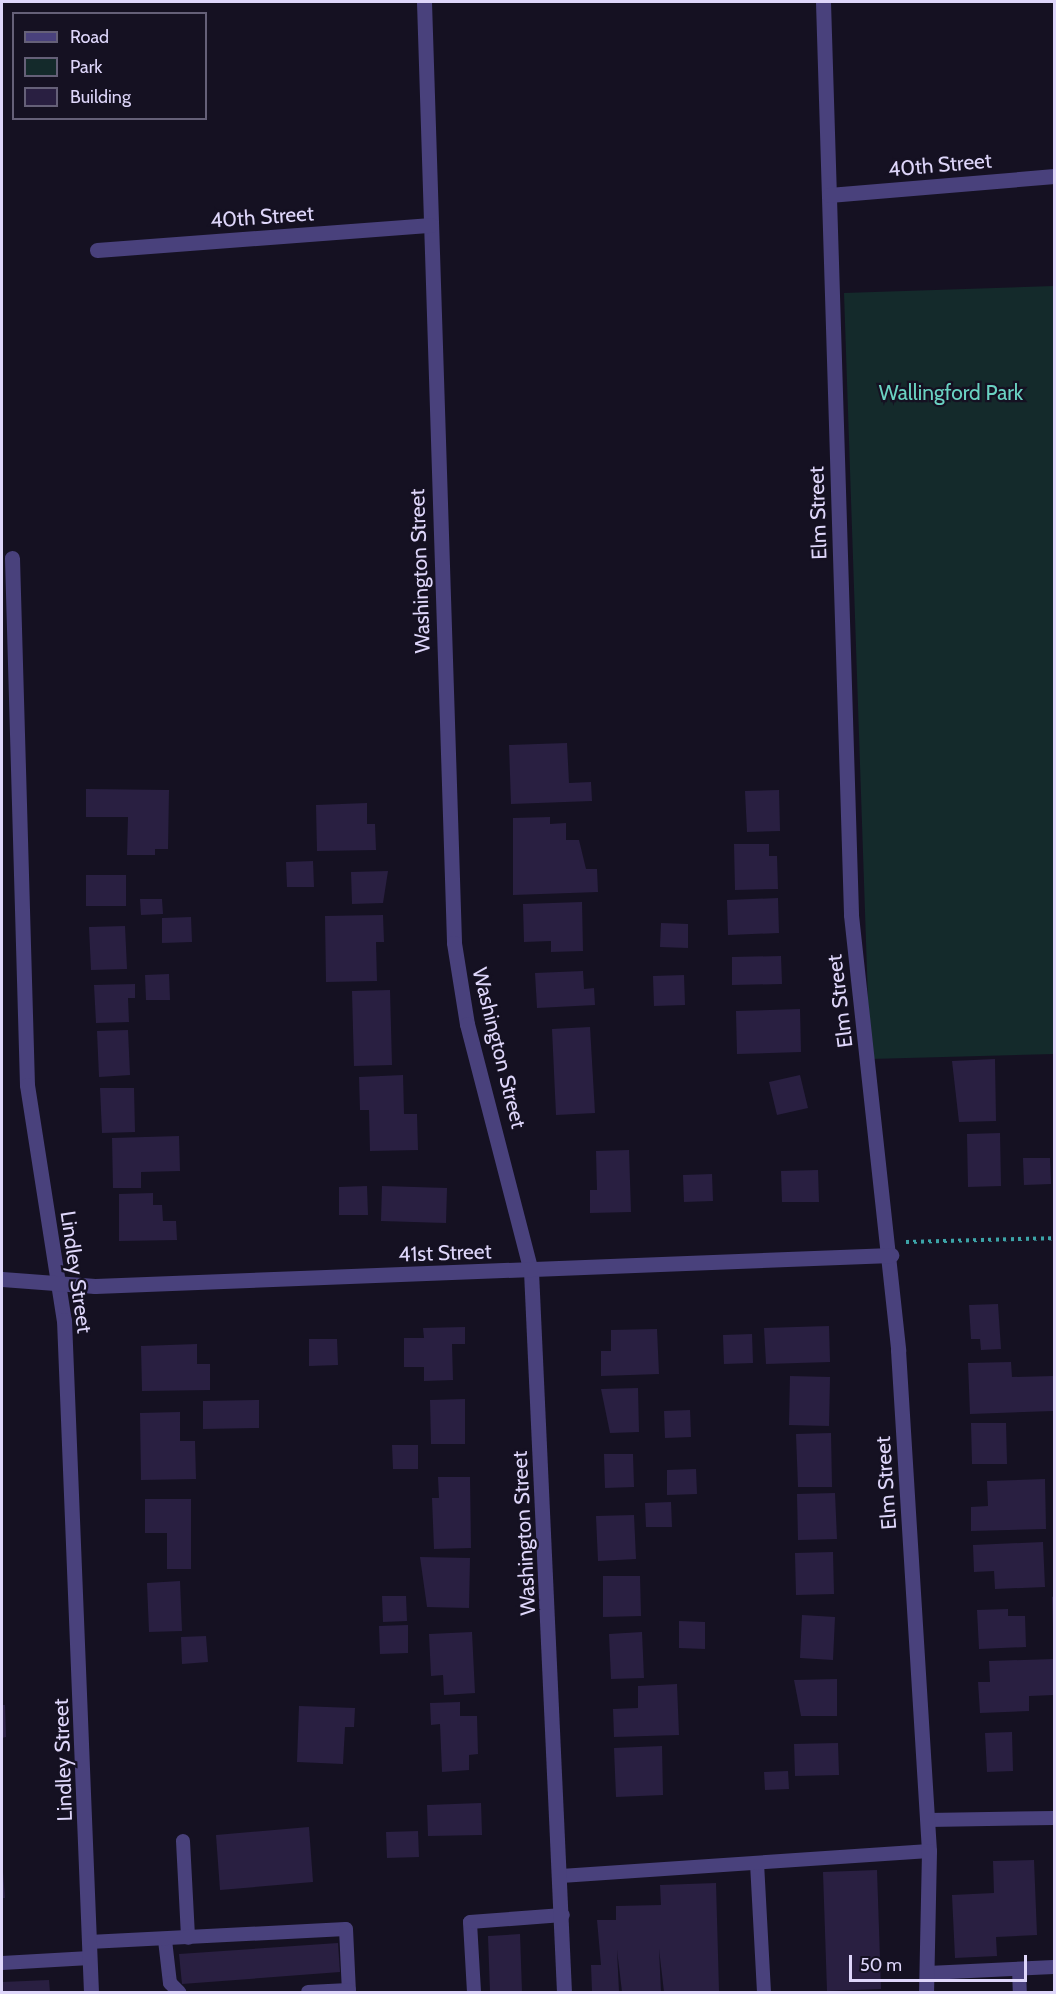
<!DOCTYPE html>
<html>
<head>
<meta charset="utf-8">
<style>
  body { margin:0 }
  #map { position:relative; width:1056px; height:1994px; overflow:hidden; background:#151122; font-family:Cabin,sans-serif }
  div>[style] { position:absolute }
  [style*='--x'] { left:calc(var(--x)*1px); top:calc(var(--y)*1px); width:calc(var(--w)*1px); rotate:calc(var(--a)*1deg) }
  .green>* { inset:0; background:#142a2b }
  .building>* { inset:0; background:#291f41 }
  .path>* { height:4px; margin-top:-2px; transform-origin:0; background:repeating-linear-gradient(90deg,#3ca4a8 0 3px,transparent 0 7.5px) }
  .service>* { height:14px; margin:-7px; padding:0 7px; transform-origin:7px; border-radius:7px; background:#49417c }
  .minor>* { height:15px; margin:-7.5px; padding:0 7.5px; transform-origin:7.5px; border-radius:7.5px; background:#49417c }
  span { translate:-50% -50%; white-space:nowrap; text-align:center; line-height:1.15; -webkit-text-stroke:4.5px #151122; paint-order:stroke }
  .street-label { font-size:21px; color:#ded6fa }
  .park-label { font-size:21px; color:#6ad2c2 }
  .frame { position:absolute; inset:0; border:3px solid #ded6fa; pointer-events:none }
  .legend { position:absolute; left:12px; top:12px; width:195px; height:108px; box-sizing:border-box; background:#151122; border:2px solid #656078; margin:0; padding:8px 10px; list-style:none; font-size:18px; color:#ded6fa }
  .legend li { display:flex; align-items:center; gap:12px; height:30px }
  .legend b { width:30px; border:2px solid #656078 }
  .scale { position:absolute; left:849px; top:1955px; width:178px; height:27px; box-sizing:border-box; border:3px solid #ded6fa; border-top:0; padding-left:8px; font-size:18px; line-height:21px; white-space:nowrap; color:#ded6fa; -webkit-text-stroke:4px #151122; paint-order:stroke }
</style>
</head>
<body>
<div id="map">
  <div class="green">
    <i style="clip-path:polygon(1054px 286px,1054px 1054px,870px 1059px,844px 293px)"></i>
  </div>
  <div class="building">
    <i style="clip-path:polygon(567px 743px,569px 783px,591px 782px,592px 801px,511px 804px,509px 745px)"></i>
    <i style="clip-path:polygon(86px 789px,169px 790px,168px 849px,155px 849px,155px 855px,127px 855px,128px 817px,86px 817px)"></i>
    <i style="clip-path:polygon(779px 790px,780px 831px,747px 832px,745px 791px)"></i>
    <i style="clip-path:polygon(367px 803px,367px 824px,375px 824px,376px 850px,317px 851px,316px 805px)"></i>
    <i style="clip-path:polygon(550px 817px,550px 824px,566px 823px,566px 840px,579px 840px,586px 869px,597px 869px,598px 892px,513px 895px,513px 818px)"></i>
    <i style="clip-path:polygon(734px 844px,769px 844px,769px 856px,777px 856px,778px 889px,735px 890px)"></i>
    <i style="clip-path:polygon(313px 861px,314px 887px,287px 887px,286px 862px)"></i>
    <i style="clip-path:polygon(388px 871px,383px 903px,352px 904px,351px 872px)"></i>
    <i style="clip-path:polygon(86px 875px,126px 875px,126px 906px,86px 906px)"></i>
    <i style="clip-path:polygon(778px 898px,779px 933px,728px 935px,727px 900px)"></i>
    <i style="clip-path:polygon(140px 899px,162px 899px,163px 914px,141px 915px)"></i>
    <i style="clip-path:polygon(582px 902px,583px 951px,551px 952px,551px 941px,524px 942px,523px 904px)"></i>
    <i style="clip-path:polygon(383px 915px,384px 942px,376px 942px,377px 981px,326px 982px,325px 916px)"></i>
    <i style="clip-path:polygon(191px 917px,192px 942px,162px 943px,162px 918px)"></i>
    <i style="clip-path:polygon(661px 923px,688px 924px,688px 948px,660px 947px)"></i>
    <i style="clip-path:polygon(125px 926px,127px 969px,91px 970px,89px 927px)"></i>
    <i style="clip-path:polygon(781px 956px,782px 984px,732px 985px,732px 957px)"></i>
    <i style="clip-path:polygon(583px 971px,584px 989px,594px 988px,595px 1005px,537px 1008px,535px 973px)"></i>
    <i style="clip-path:polygon(169px 974px,170px 1000px,146px 1000px,145px 975px)"></i>
    <i style="clip-path:polygon(684px 975px,685px 1005px,654px 1006px,653px 976px)"></i>
    <i style="clip-path:polygon(135px 984px,135px 998px,128px 998px,129px 1022px,96px 1023px,94px 985px)"></i>
    <i style="clip-path:polygon(390px 990px,392px 1065px,354px 1066px,352px 991px)"></i>
    <i style="clip-path:polygon(800px 1009px,801px 1052px,737px 1054px,736px 1011px)"></i>
    <i style="clip-path:polygon(590px 1027px,595px 1113px,556px 1115px,552px 1029px)"></i>
    <i style="clip-path:polygon(128px 1030px,130px 1075px,99px 1077px,97px 1031px)"></i>
    <i style="clip-path:polygon(995px 1059px,996px 1121px,959px 1122px,952px 1061px)"></i>
    <i style="clip-path:polygon(403px 1075px,404px 1114px,417px 1114px,418px 1150px,370px 1151px,369px 1110px,360px 1110px,359px 1077px)"></i>
    <i style="clip-path:polygon(800px 1075px,808px 1108px,777px 1115px,769px 1082px)"></i>
    <i style="clip-path:polygon(100px 1088px,134px 1088px,135px 1132px,102px 1133px)"></i>
    <i style="clip-path:polygon(1000px 1133px,1001px 1186px,968px 1187px,967px 1134px)"></i>
    <i style="clip-path:polygon(179px 1136px,180px 1171px,141px 1172px,141px 1188px,113px 1188px,112px 1138px)"></i>
    <i style="clip-path:polygon(629px 1150px,631px 1212px,590px 1213px,590px 1190px,597px 1190px,596px 1151px)"></i>
    <i style="clip-path:polygon(1023px 1158px,1050px 1158px,1051px 1184px,1024px 1185px)"></i>
    <i style="clip-path:polygon(818px 1170px,819px 1202px,782px 1202px,781px 1171px)"></i>
    <i style="clip-path:polygon(712px 1174px,713px 1201px,684px 1202px,683px 1175px)"></i>
    <i style="clip-path:polygon(367px 1186px,368px 1215px,339px 1215px,339px 1187px)"></i>
    <i style="clip-path:polygon(382px 1186px,447px 1188px,446px 1223px,381px 1221px)"></i>
    <i style="clip-path:polygon(153px 1193px,153px 1205px,162px 1205px,163px 1221px,176px 1221px,177px 1240px,119px 1241px,119px 1194px)"></i>
    <i style="clip-path:polygon(998px 1304px,1001px 1349px,981px 1350px,980px 1339px,971px 1339px,969px 1305px)"></i>
    <i style="clip-path:polygon(829px 1326px,830px 1362px,766px 1364px,764px 1328px)"></i>
    <i style="clip-path:polygon(465px 1327px,465px 1344px,452px 1344px,453px 1380px,424px 1381px,424px 1367px,404px 1367px,404px 1338px,424px 1338px,423px 1328px)"></i>
    <i style="clip-path:polygon(657px 1329px,659px 1374px,601px 1376px,601px 1351px,611px 1351px,611px 1330px)"></i>
    <i style="clip-path:polygon(752px 1334px,753px 1363px,724px 1364px,723px 1335px)"></i>
    <i style="clip-path:polygon(309px 1339px,337px 1339px,338px 1365px,309px 1366px)"></i>
    <i style="clip-path:polygon(197px 1344px,197px 1364px,210px 1364px,210px 1390px,142px 1391px,141px 1346px)"></i>
    <i style="clip-path:polygon(1011px 1362px,1012px 1377px,1054px 1376px,1054px 1411px,970px 1414px,968px 1363px)"></i>
    <i style="clip-path:polygon(790px 1376px,830px 1377px,829px 1426px,789px 1425px)"></i>
    <i style="clip-path:polygon(638px 1388px,639px 1432px,610px 1433px,601px 1389px)"></i>
    <i style="clip-path:polygon(465px 1399px,465px 1444px,431px 1444px,430px 1400px)"></i>
    <i style="clip-path:polygon(259px 1400px,259px 1428px,203px 1429px,203px 1401px)"></i>
    <i style="clip-path:polygon(690px 1410px,691px 1437px,665px 1438px,664px 1411px)"></i>
    <i style="clip-path:polygon(180px 1412px,180px 1441px,195px 1441px,196px 1479px,141px 1480px,140px 1413px)"></i>
    <i style="clip-path:polygon(971px 1423px,1006px 1423px,1007px 1464px,972px 1464px)"></i>
    <i style="clip-path:polygon(831px 1433px,832px 1487px,798px 1487px,796px 1434px)"></i>
    <i style="clip-path:polygon(392px 1445px,418px 1445px,418px 1469px,393px 1469px)"></i>
    <i style="clip-path:polygon(604px 1454px,633px 1454px,634px 1487px,605px 1488px)"></i>
    <i style="clip-path:polygon(696px 1469px,697px 1494px,667px 1495px,667px 1470px)"></i>
    <i style="clip-path:polygon(438px 1477px,470px 1477px,471px 1548px,434px 1549px,432px 1498px,439px 1498px)"></i>
    <i style="clip-path:polygon(1045px 1479px,1046px 1529px,971px 1531px,971px 1507px,988px 1506px,987px 1481px)"></i>
    <i style="clip-path:polygon(835px 1493px,837px 1539px,798px 1540px,797px 1494px)"></i>
    <i style="clip-path:polygon(145px 1499px,191px 1499px,191px 1569px,167px 1569px,167px 1533px,145px 1533px)"></i>
    <i style="clip-path:polygon(671px 1502px,672px 1527px,646px 1527px,645px 1503px)"></i>
    <i style="clip-path:polygon(634px 1515px,636px 1559px,598px 1561px,596px 1516px)"></i>
    <i style="clip-path:polygon(1043px 1542px,1045px 1587px,995px 1589px,994px 1571px,974px 1572px,973px 1545px)"></i>
    <i style="clip-path:polygon(833px 1552px,834px 1594px,796px 1595px,795px 1553px)"></i>
    <i style="clip-path:polygon(420px 1557px,470px 1558px,469px 1608px,427px 1607px)"></i>
    <i style="clip-path:polygon(603px 1576px,640px 1576px,641px 1616px,603px 1617px)"></i>
    <i style="clip-path:polygon(180px 1581px,182px 1631px,149px 1632px,147px 1583px)"></i>
    <i style="clip-path:polygon(382px 1596px,406px 1596px,407px 1621px,383px 1622px)"></i>
    <i style="clip-path:polygon(1054px 1596px,1054px 1628px,1053px 1628px,1052px 1597px)"></i>
    <i style="clip-path:polygon(1008px 1609px,1008px 1616px,1025px 1616px,1026px 1647px,979px 1649px,977px 1610px)"></i>
    <i style="clip-path:polygon(802px 1615px,835px 1617px,833px 1660px,800px 1658px)"></i>
    <i style="clip-path:polygon(679px 1621px,705px 1622px,705px 1649px,679px 1648px)"></i>
    <i style="clip-path:polygon(408px 1625px,408px 1653px,380px 1654px,379px 1626px)"></i>
    <i style="clip-path:polygon(472px 1632px,475px 1693px,444px 1695px,443px 1675px,431px 1676px,429px 1634px)"></i>
    <i style="clip-path:polygon(642px 1632px,644px 1678px,611px 1679px,609px 1634px)"></i>
    <i style="clip-path:polygon(206px 1636px,208px 1662px,182px 1664px,181px 1637px)"></i>
    <i style="clip-path:polygon(1054px 1659px,1054px 1695px,1029px 1696px,1029px 1711px,980px 1713px,978px 1682px,990px 1682px,989px 1661px)"></i>
    <i style="clip-path:polygon(837px 1679px,837px 1716px,801px 1716px,794px 1680px)"></i>
    <i style="clip-path:polygon(677px 1684px,679px 1735px,614px 1737px,613px 1709px,638px 1708px,638px 1686px)"></i>
    <i style="clip-path:polygon(460px 1702px,460px 1716px,477px 1716px,478px 1754px,469px 1755px,469px 1770px,442px 1772px,440px 1724px,431px 1725px,430px 1703px)"></i>
    <i style="clip-path:polygon(2px 1705px,5px 1705px,6px 1737px,2px 1738px)"></i>
    <i style="clip-path:polygon(299px 1706px,355px 1708px,354px 1727px,345px 1727px,343px 1764px,297px 1762px)"></i>
    <i style="clip-path:polygon(1012px 1732px,1013px 1771px,987px 1772px,985px 1733px)"></i>
    <i style="clip-path:polygon(838px 1743px,839px 1775px,795px 1776px,794px 1744px)"></i>
    <i style="clip-path:polygon(662px 1746px,663px 1795px,616px 1797px,614px 1748px)"></i>
    <i style="clip-path:polygon(788px 1771px,789px 1789px,765px 1790px,764px 1772px)"></i>
    <i style="clip-path:polygon(481px 1803px,482px 1835px,428px 1836px,427px 1805px)"></i>
    <i style="clip-path:polygon(309px 1827px,313px 1882px,220px 1890px,216px 1835px)"></i>
    <i style="clip-path:polygon(418px 1831px,419px 1857px,387px 1858px,386px 1832px)"></i>
    <i style="clip-path:polygon(1034px 1860px,1037px 1935px,996px 1937px,997px 1956px,955px 1958px,952px 1895px,994px 1893px,993px 1861px)"></i>
    <i style="clip-path:polygon(877px 1870px,881px 1989px,827px 1991px,823px 1872px)"></i>
    <i style="clip-path:polygon(3px 1872px,5px 1898px,2px 1898px,2px 1873px)"></i>
    <i style="clip-path:polygon(716px 1883px,719px 1991px,664px 1992px,659px 1949px,661px 1992px,622px 1992px,617px 1950px,619px 1992px,592px 1992px,591px 1965px,601px 1965px,597px 1920px,616px 1920px,616px 1906px,661px 1905px,660px 1885px)"></i>
    <i style="clip-path:polygon(520px 1934px,522px 1992px,490px 1992px,488px 1936px)"></i>
    <i style="clip-path:polygon(338px 1943px,340px 1972px,182px 1984px,179px 1954px)"></i>
    <i style="clip-path:polygon(49px 1980px,50px 1992px,2px 1992px,2px 1982px)"></i>
  </div>
  <div class="path">
    <i style="--x:906;--y:1242;--w:148;--a:-1.5"></i>
  </div>
  <div class="service">
    <i style="--x:928;--y:1820;--w:126;--a:-0.9"></i>
    <i style="--x:183;--y:1841;--w:97;--a:87"></i>
    <i style="--x:757;--y:1863;--w:129;--a:86.9"></i>
    <i style="--x:561;--y:1876;--w:369;--a:-3.9"></i>
    <i style="--x:165;--y:1940;--w:43;--a:83.4"></i>
    <i style="--x:170;--y:1983;--w:13;--a:45"></i>
    <i style="--x:89;--y:1942;--w:257;--a:-2.9"></i>
    <i style="--x:346;--y:1929;--w:63;--a:87.3"></i>
    <i style="--x:2;--y:1963;--w:88;--a:-3.3"></i>
    <i style="--x:1019;--y:1969;--w:23;--a:88"></i>
    <i style="--x:928;--y:1973;--w:126;--a:-2.7"></i>
    <i style="--x:308;--y:1992;--w:41;--a:-2.8"></i>
    <i style="--x:474;--y:1992;--w:70;--a:-93.3"></i>
    <i style="--x:470;--y:1922;--w:93;--a:-4.3"></i>
  </div>
  <div class="minor">
    <i style="--x:424;--y:2;--w:941;--a:88.17"></i>
    <i style="--x:454;--y:943;--w:82;--a:80.9"></i>
    <i style="--x:467;--y:1024;--w:255;--a:75.5"></i>
    <i style="--x:531;--y:1271;--w:722;--a:87.38"></i>
    <i style="--x:823;--y:2;--w:913;--a:88.24"></i>
    <i style="--x:851;--y:915;--w:438;--a:83.8"></i>
    <i style="--x:898;--y:1350;--w:502;--a:86.46"></i>
    <i style="--x:929;--y:1851;--w:141;--a:91.2"></i>
    <i style="--x:829;--y:195;--w:226;--a:-4.8"></i>
    <i style="--x:97;--y:250;--w:335;--a:-4.3"></i>
    <i style="--x:12;--y:558;--w:527;--a:88.37"></i>
    <i style="--x:27;--y:1085;--w:238;--a:81.1"></i>
    <i style="--x:64;--y:1320;--w:673;--a:87.7"></i>
    <i style="--x:2;--y:1279;--w:93;--a:4.3"></i>
    <i style="--x:95;--y:1286;--w:797;--a:-2.23"></i>
  </div>
  <div class="street-label">
    <span style="left:940px;top:165px;rotate:-5deg">40th Street</span>
    <span style="left:262px;top:217px;rotate:-4deg">40th Street</span>
    <span style="left:818px;top:513px;rotate:-92deg">Elm Street</span>
    <span style="left:420px;top:571px;rotate:-92deg">Washington Street</span>
    <span style="left:840px;top:1001px;rotate:-97deg">Elm Street</span>
    <span style="left:499px;top:1048px;rotate:76deg">Washington Street</span>
    <span style="left:445px;top:1253px;rotate:-2deg">41st Street</span>
    <span style="left:76px;top:1272px;rotate:82deg">Lindley Street</span>
    <span style="left:886px;top:1483px;rotate:-94deg">Elm Street</span>
    <span style="left:524px;top:1533px;rotate:-93deg">Washington Street</span>
    <span style="left:63px;top:1760px;rotate:-92deg">Lindley Street</span>
  </div>
  <div class="park-label">
    <span style="left:951px;top:393px">Wallingford Park</span>
  </div>
  <div class="frame"></div>
  <ul class="legend">
  <li><b style="height:8px;background:#49417c"></b>Road</li>
  <li><b style="height:16px;background:#142a2b"></b>Park</li>
  <li><b style="height:16px;background:#291f41"></b>Building</li>
  </ul>
  <div class="scale">50 m</div>
</div>
</body>
</html>
